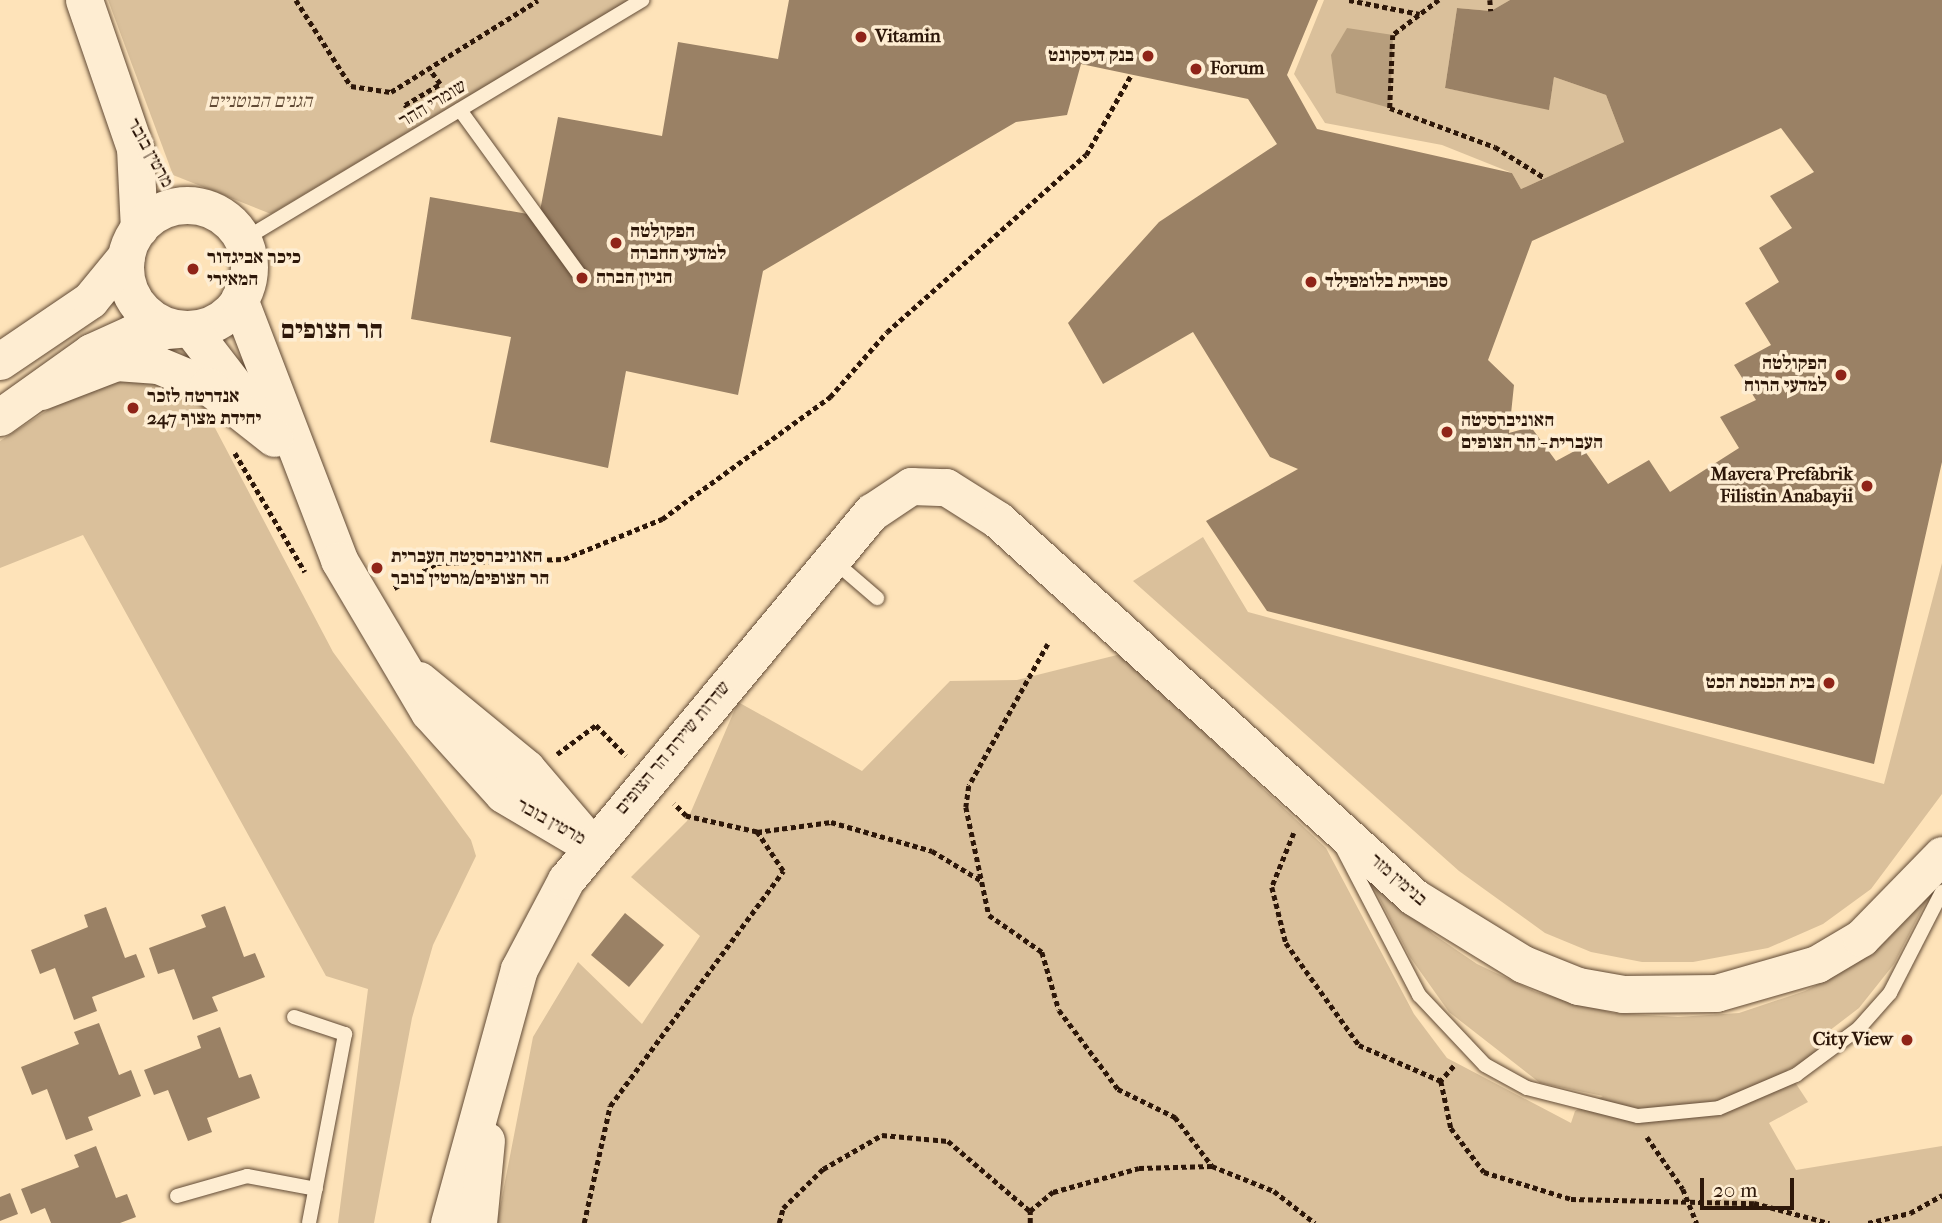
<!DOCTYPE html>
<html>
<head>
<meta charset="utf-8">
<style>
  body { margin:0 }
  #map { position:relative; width:1942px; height:1223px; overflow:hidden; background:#fee3b9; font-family:"IM FELL French Canon","Frank Ruhl Libre",serif }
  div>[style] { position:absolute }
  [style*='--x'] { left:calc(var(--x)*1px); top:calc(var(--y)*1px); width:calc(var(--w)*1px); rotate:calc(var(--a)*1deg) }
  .green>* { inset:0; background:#dac09b }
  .water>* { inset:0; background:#b79e7d }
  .building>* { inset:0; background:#9a8165 }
  .path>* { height:4.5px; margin-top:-2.25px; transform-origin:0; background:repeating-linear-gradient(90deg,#2d1709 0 5px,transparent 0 8.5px) }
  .roads { filter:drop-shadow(0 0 2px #614a35) drop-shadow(0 0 2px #614a35) }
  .service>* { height:14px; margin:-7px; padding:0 7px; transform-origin:7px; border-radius:7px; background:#feedd2 }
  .tertiary>* { height:37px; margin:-18.5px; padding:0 18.5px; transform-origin:18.5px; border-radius:18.5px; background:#feedd2 }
  .tertiary>.ring { margin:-18.5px; padding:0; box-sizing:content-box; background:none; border:37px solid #feedd2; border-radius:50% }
  .dots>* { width:19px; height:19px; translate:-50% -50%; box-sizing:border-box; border:4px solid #feedd2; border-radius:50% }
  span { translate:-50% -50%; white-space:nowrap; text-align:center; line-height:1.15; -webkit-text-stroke:7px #feedd2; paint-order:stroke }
  .poi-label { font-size:19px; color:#2d1709; font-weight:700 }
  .left { translate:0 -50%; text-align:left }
  .right { translate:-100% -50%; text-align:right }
  .park-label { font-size:19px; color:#614a35; font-style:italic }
  .street-label { font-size:19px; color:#2d1709 }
  .district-label { font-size:26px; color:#2d1709; font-weight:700 }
  .scale { position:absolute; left:1700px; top:1178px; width:94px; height:32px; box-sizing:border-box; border:4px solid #2d1709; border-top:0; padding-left:9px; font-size:21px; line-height:24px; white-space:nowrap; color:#2d1709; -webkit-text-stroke:5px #feedd2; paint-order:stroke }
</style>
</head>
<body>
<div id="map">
  <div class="green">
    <i style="clip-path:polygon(108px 0,629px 0,271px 214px,173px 175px)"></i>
    <i style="clip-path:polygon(1324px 0,1510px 0,1491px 11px,1457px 8px,1445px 88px,1549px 109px,1554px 77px,1606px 95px,1624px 142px,1521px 189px,1512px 173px,1442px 145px,1325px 123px,1294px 74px)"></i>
    <i style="clip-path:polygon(116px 366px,195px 390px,333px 652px,471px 840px,476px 856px,433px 945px,412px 1018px,374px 1223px,338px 1223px,368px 989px,326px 976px,83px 535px,0 568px,0 441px)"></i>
    <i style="clip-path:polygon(1203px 537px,1248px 612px,1884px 784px,1942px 563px,1942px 794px,1871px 889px,1823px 924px,1768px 948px,1693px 962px,1642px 962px,1591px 952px,1545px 933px,1459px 871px,1133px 581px)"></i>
    <i style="clip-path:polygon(1121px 654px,1326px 848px,1414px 1014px,1447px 1058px,1571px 1123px,1575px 1111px,1603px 1096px,1540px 1083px,1449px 1012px,1410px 957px,1363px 867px,1433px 934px,1477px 964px,1536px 992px,1613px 1013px,1678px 1017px,1739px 1013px,1805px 991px,1842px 972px,1930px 894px,1894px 964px,1859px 1008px,1829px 1031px,1839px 1045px,1787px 1070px,1808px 1102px,1769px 1123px,1796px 1170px,1942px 1146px,1942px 1223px,497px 1223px,533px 1037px,578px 962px,642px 1024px,700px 936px,631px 877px,687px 821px,738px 702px,862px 771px,950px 681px,1017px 680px)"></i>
  </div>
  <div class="water">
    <i style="clip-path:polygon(1347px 28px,1393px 35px,1390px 108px,1336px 93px,1331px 55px)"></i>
  </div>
  <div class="building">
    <i style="clip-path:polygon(evenodd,789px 0,1318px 0,1287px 75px,1317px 129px,1512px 173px,1521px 189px,1624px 142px,1606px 95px,1554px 77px,1549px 110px,1445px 88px,1457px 8px,1491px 11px,1510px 0,1942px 0,1942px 462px,1874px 764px,1267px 611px,1206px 521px,1298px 469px,1270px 457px,1193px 332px,1103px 384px,1068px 323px,1159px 222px,1277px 144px,1248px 99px,1081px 64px,1067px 115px,1016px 122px,763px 271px,738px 395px,626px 371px,608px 468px,490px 442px,511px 337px,411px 319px,430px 197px,539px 216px,558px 117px,662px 136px,678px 42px,778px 59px,789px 0,1781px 128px,1814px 172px,1770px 196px,1792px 228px,1759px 248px,1779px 282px,1745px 303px,1771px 345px,1734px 365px,1756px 400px,1720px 417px,1739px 448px,1670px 492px,1649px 460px,1608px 484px,1582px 447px,1556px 461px,1531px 427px,1509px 433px,1514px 385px,1488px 360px,1532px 241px,1781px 128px)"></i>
    <i style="clip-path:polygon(225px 906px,244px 957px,255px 953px,265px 977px,212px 997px,218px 1011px,193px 1020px,174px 969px,158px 974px,149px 948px,206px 927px,201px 915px)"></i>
    <i style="clip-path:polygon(106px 907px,125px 958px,136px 954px,145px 977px,92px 997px,97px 1011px,74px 1020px,55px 968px,40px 974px,31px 950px,88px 927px,84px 915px)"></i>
    <i style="clip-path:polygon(625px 913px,664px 945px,629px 987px,591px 955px)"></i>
    <i style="clip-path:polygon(99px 1023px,119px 1075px,131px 1070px,141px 1096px,88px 1117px,93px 1130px,66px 1140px,47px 1089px,32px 1095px,21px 1067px,79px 1044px,74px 1032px)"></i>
    <i style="clip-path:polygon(220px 1027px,239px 1078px,251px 1074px,260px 1098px,207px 1118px,212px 1132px,188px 1141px,168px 1090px,154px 1095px,144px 1070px,201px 1048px,197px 1036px)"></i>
    <i style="clip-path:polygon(96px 1146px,116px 1198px,127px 1194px,136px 1217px,120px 1223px,51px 1223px,45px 1208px,31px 1214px,21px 1189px,79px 1167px,74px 1155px)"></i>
    <i style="clip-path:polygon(10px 1193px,18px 1214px,0 1221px,0 1197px)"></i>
  </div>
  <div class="path">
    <i style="--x:296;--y:0;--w:102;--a:57.4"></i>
    <i style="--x:351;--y:86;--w:40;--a:8.5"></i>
    <i style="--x:391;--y:92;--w:173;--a:-32"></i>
    <i style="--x:1349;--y:0;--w:72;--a:11.2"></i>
    <i style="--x:1439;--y:0;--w:58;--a:142.7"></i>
    <i style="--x:1393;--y:35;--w:73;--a:92.4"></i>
    <i style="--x:1390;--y:108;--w:112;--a:20.4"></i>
    <i style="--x:1495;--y:147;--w:59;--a:31.8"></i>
    <i style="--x:1490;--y:0;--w:11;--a:85"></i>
    <i style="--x:411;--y:114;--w:11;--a:-124"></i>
    <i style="--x:405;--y:105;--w:41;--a:-31"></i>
    <i style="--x:440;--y:84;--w:19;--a:-126"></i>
    <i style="--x:235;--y:453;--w:138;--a:59.5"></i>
    <i style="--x:394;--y:588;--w:50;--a:-30.2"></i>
    <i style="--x:437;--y:563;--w:127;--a:-1.8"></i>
    <i style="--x:564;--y:559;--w:106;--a:-22.2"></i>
    <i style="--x:662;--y:519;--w:208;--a:-36"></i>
    <i style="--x:830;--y:397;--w:86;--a:-48.8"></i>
    <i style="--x:887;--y:332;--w:266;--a:-41.7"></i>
    <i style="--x:1086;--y:155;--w:90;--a:-60.6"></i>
    <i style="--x:1048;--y:644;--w:162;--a:119.1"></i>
    <i style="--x:969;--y:786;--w:21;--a:98"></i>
    <i style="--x:966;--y:807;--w:110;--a:78"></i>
    <i style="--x:989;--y:915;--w:65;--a:34.9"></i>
    <i style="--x:1042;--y:952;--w:60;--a:73.7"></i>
    <i style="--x:1059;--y:1010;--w:99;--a:53.2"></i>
    <i style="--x:1118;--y:1089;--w:64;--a:26.2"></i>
    <i style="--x:1175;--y:1117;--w:61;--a:52.9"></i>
    <i style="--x:557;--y:754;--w:49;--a:-36.6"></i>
    <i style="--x:596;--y:725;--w:43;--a:45.9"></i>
    <i style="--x:757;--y:832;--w:75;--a:-7.7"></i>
    <i style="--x:831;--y:822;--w:105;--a:16"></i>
    <i style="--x:932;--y:851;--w:58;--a:31"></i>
    <i style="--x:1294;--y:833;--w:58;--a:112.2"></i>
    <i style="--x:1272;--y:887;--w:58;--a:76"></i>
    <i style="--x:1286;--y:943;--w:125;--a:54.4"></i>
    <i style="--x:1359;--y:1045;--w:90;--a:23.7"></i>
    <i style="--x:1454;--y:1066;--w:20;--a:131"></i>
    <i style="--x:1441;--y:1081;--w:48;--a:78"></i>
    <i style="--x:1451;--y:1128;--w:55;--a:53.1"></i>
    <i style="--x:1484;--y:1172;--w:91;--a:17.2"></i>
    <i style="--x:1571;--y:1199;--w:183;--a:1.3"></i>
    <i style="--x:1754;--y:1203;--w:78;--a:14.9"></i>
    <i style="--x:1647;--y:1137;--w:63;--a:55.3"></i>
    <i style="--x:1683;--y:1189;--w:37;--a:68"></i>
    <i style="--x:584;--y:1223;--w:120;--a:-77.5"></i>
    <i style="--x:610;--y:1106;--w:292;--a:-53.6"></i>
    <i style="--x:783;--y:871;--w:47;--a:-123.7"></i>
    <i style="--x:757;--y:832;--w:73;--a:-167.3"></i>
    <i style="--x:686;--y:816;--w:17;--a:-135"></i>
    <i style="--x:779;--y:1223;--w:16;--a:-75"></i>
    <i style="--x:783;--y:1208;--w:56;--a:-44.3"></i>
    <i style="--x:823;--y:1169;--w:68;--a:-30"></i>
    <i style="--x:882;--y:1135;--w:66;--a:5.2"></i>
    <i style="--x:948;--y:1141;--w:108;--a:40.5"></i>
    <i style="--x:1030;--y:1223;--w:12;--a:-90"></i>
    <i style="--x:1030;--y:1211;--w:30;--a:-40"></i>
    <i style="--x:1053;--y:1192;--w:89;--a:-15.6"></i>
    <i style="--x:1139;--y:1168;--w:73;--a:-1.6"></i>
    <i style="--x:1212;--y:1166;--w:67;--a:22"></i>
    <i style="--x:1274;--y:1191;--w:52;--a:38"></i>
    <i style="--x:1868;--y:1223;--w:43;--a:-13.4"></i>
    <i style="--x:1910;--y:1213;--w:37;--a:-29"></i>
  </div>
  <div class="roads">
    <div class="service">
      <i style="--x:460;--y:110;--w:208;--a:54"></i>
      <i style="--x:243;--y:240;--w:466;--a:-31"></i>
      <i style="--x:834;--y:561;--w:57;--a:40.7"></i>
      <i style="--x:1343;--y:849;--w:165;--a:62.5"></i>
      <i style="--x:1419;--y:995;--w:96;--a:46.7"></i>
      <i style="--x:1485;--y:1065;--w:48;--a:28.7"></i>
      <i style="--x:1527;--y:1088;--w:114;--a:14.2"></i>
      <i style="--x:1638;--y:1116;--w:81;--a:-5.6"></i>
      <i style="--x:1719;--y:1108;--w:84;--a:-23.2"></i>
      <i style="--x:1796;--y:1075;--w:79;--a:-36.7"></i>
      <i style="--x:1859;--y:1028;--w:47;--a:-48.5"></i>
      <i style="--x:1890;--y:993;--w:114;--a:-62.8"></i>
      <i style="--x:294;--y:1017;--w:54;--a:18.4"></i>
      <i style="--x:345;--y:1034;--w:192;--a:100.8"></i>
      <i style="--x:177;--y:1196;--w:73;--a:-15.9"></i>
      <i style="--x:247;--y:1176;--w:70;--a:10.7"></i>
    </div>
    <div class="tertiary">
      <i style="--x:84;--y:0;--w:157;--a:71"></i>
      <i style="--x:135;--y:148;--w:81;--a:87.2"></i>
      <i class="ring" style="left:125px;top:205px;width:87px;height:87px"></i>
      <i style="--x:239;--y:299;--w:280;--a:69"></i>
      <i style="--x:339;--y:560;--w:177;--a:59.4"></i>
      <i style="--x:429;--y:712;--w:110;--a:47.9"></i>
      <i style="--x:503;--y:794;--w:102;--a:30.6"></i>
      <i style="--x:191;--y:329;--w:93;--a:52.4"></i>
      <i style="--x:0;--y:361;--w:109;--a:-34.1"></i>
      <i style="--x:90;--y:300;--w:57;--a:-50.7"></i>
      <i style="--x:41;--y:391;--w:80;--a:-21.1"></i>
      <i style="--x:116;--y:362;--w:42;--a:4.1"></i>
      <i style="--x:158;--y:365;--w:54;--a:22.8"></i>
      <i style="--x:208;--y:386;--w:84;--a:38.2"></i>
      <i style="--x:0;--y:417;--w:112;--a:-35.5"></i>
      <i style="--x:91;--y:352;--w:46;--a:-24.3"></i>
      <i style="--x:133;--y:333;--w:45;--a:-5.1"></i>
      <i style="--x:419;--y:680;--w:139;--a:39.4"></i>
      <i style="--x:526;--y:768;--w:89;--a:49.5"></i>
      <i style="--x:449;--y:1223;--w:263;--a:-74.6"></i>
      <i style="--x:519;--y:969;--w:101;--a:-62.2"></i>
      <i style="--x:566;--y:880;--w:479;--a:-50.3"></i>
      <i style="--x:872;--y:512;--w:47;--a:-33.7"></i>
      <i style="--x:911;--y:486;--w:35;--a:2"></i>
      <i style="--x:946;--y:487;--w:62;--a:32.4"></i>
      <i style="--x:998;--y:520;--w:561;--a:42.18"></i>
      <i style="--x:1414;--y:897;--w:128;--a:31.6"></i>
      <i style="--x:1523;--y:964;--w:59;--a:21.8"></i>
      <i style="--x:1578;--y:986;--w:46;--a:10.1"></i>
      <i style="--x:1623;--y:994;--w:93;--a:-0.6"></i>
      <i style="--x:1716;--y:993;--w:105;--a:-16"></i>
      <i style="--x:1817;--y:964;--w:51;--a:-30.6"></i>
      <i style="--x:1861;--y:938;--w:116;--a:-45.7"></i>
      <i style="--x:478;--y:1223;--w:83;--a:-84.5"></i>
    </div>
  </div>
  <div class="dots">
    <i style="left:861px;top:37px;background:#8f2418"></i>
    <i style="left:1148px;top:56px;background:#8f2418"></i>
    <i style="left:1196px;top:69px;background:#8f2418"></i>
    <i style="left:616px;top:243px;background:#8f2418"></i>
    <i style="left:193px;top:269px;background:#8f2418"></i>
    <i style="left:582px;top:278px;background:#8f2418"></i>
    <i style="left:1311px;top:282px;background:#8f2418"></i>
    <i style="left:1841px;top:375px;background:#8f2418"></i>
    <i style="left:133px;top:408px;background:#8f2418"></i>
    <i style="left:1447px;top:432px;background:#8f2418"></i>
    <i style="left:1867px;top:486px;background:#8f2418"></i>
    <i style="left:377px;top:568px;background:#8f2418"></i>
    <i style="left:1829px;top:683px;background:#8f2418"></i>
    <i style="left:1907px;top:1040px;background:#8f2418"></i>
  </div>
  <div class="poi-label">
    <span class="left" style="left:875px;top:37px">Vitamin</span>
    <span class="right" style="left:1134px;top:56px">בנק דיסקונט</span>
    <span class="left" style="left:1210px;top:69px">Forum</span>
    <span class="left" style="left:630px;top:243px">הפקולטה<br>למדעי החברה</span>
    <span class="left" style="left:207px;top:269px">כיכר אביגדור<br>המאירי</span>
    <span class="left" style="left:596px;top:278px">חניון חברה</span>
    <span class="left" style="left:1325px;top:282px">ספריית בלומפילד</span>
    <span class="right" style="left:1827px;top:375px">הפקולטה<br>למדעי הרוח</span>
    <span class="left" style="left:147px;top:408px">אנדרטה לזכר<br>יחידת מצוף 247</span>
    <span class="left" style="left:1461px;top:432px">האוניברסיטה<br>העברית - הר הצופים</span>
    <span class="right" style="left:1853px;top:486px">Mavera Prefabrik<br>Filistin Anabayii</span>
    <span class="left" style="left:391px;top:568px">האוניברסיטה העברית<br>הר הצופים/מרטין בובר</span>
    <span class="right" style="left:1815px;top:683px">בית הכנסת הכט</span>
    <span class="right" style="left:1893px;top:1040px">City View</span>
  </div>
  <div class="park-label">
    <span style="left:260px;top:102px">הגנים הבוטניים</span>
  </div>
  <div class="street-label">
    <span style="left:433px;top:104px;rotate:-31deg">שומרי ההר</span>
    <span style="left:150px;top:153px;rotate:61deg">מרטין בובר</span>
    <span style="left:673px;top:748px;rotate:-50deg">שדרות שיירת הר הצופים</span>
    <span style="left:551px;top:822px;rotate:29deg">מרטין בובר</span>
    <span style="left:1398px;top:880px;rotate:41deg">בנימין מזר</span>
  </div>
  <div class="district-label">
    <span style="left:332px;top:330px">הר הצופים</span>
  </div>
  <div class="scale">20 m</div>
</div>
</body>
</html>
